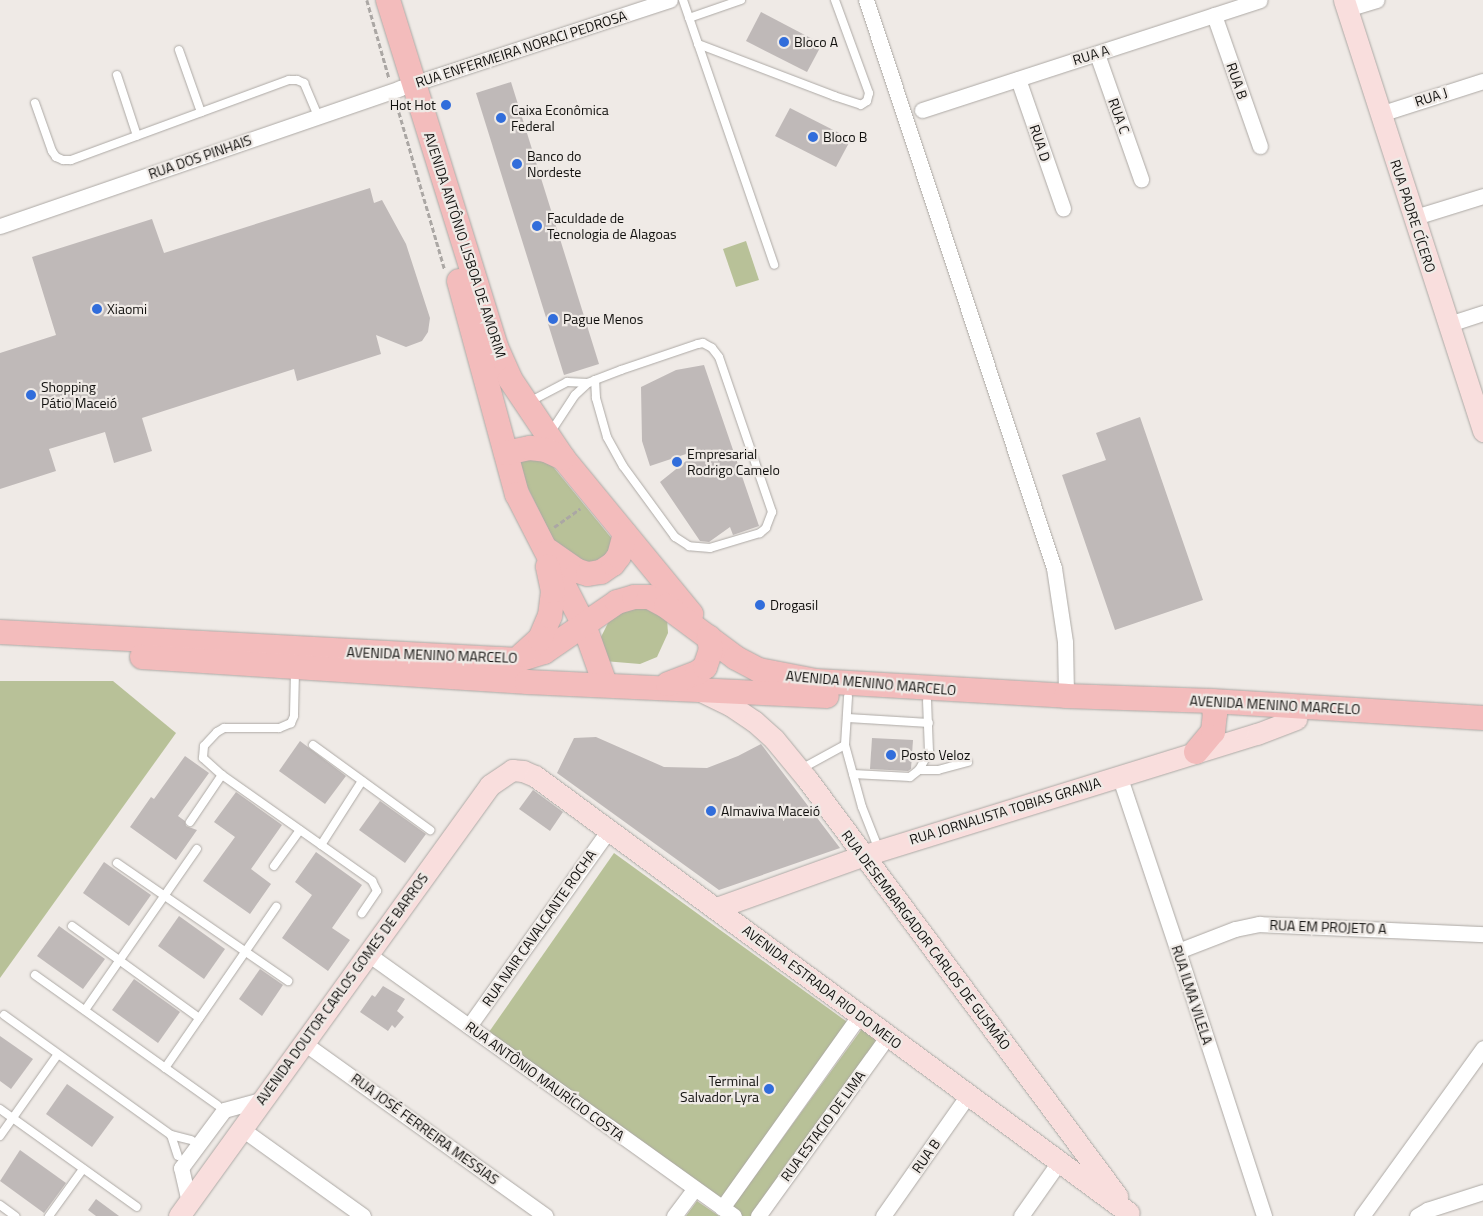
<!DOCTYPE html>
<html>
<head>
<meta charset="utf-8">
<style>
  body { margin:0 }
  #map { position:relative; width:1483px; height:1216px; overflow:hidden; background:#efeae6; font-family:"Titillium Web",sans-serif }
  div>[style] { position:absolute }
  [style*='--x'] { left:calc(var(--x)*1px); top:calc(var(--y)*1px); width:calc(var(--w)*1px); rotate:calc(var(--a)*1deg) }
  .green>* { inset:0; background:#b8c198 }
  .building>* { inset:0; background:#bfb9b8 }
  .path>* { height:2.5px; margin-top:-1.25px; transform-origin:0; background:repeating-linear-gradient(90deg,#aba7a4 0 5px,transparent 0 7.5px) }
  .roads { filter:drop-shadow(0 0 1px #ada9a5) drop-shadow(0 0 1px #ada9a5) }
  .lane>* { height:8px; margin:-4px; padding:0 4px; transform-origin:4px; border-radius:4px; background:#fff }
  .street>* { height:15px; margin:-7.5px; padding:0 7.5px; transform-origin:7.5px; border-radius:7.5px; background:#fff }
  .secondary>* { height:21px; margin:-10.5px; padding:0 10.5px; transform-origin:10.5px; border-radius:10.5px; background:#f9dedd }
  .primary>* { height:24px; margin:-12px; padding:0 12px; transform-origin:12px; border-radius:12px; background:#f3bcbc }
  .dots>* { width:14px; height:14px; translate:-50% -50%; box-sizing:border-box; border:2px solid #efeae6; border-radius:50% }
  span { translate:-50% -50%; white-space:nowrap; text-align:center; line-height:1.15; -webkit-text-stroke:4.5px #efeae6; paint-order:stroke }
  .poi-label { font-size:14px; color:#11100e }
  .left { translate:0 -50%; text-align:left }
  .right { translate:-100% -50%; text-align:right }
  .street-label { font-size:14px; color:#11100e }
</style>
</head>
<body>
<div id="map">
  <div class="green">
    <i style="clip-path:polygon(746px 241px,759px 280px,736px 287px,723px 249px)"></i>
    <i style="clip-path:polygon(523px 456px,546px 458px,613px 540px,612px 559px,593px 569px,558px 549px,516px 464px)"></i>
    <i style="clip-path:polygon(642px 606px,667px 619px,668px 633px,657px 657px,640px 664px,604px 661px,601px 637px,609px 621px,624px 609px)"></i>
    <i style="clip-path:polygon(0 681px,113px 681px,176px 733px,0 978px)"></i>
    <i style="clip-path:polygon(614px 853px,850px 1024px,718px 1203px,489px 1032px)"></i>
    <i style="clip-path:polygon(864px 1026px,880px 1038px,751px 1216px,741px 1216px,731px 1209px)"></i>
    <i style="clip-path:polygon(697px 1201px,719px 1216px,686px 1216px)"></i>
  </div>
  <div class="building">
    <i style="clip-path:polygon(761px 12px,822px 44px,807px 72px,746px 41px)"></i>
    <i style="clip-path:polygon(511px 82px,599px 364px,564px 375px,476px 93px)"></i>
    <i style="clip-path:polygon(790px 108px,851px 139px,836px 167px,775px 136px)"></i>
    <i style="clip-path:polygon(370px 188px,374px 203px,382px 200px,406px 244px,430px 318px,428px 332px,422px 341px,406px 347px,376px 335px,381px 354px,297px 381px,294px 369px,142px 418px,152px 451px,114px 463px,105px 432px,49px 449px,56px 471px,0 489px,0 353px,56px 335px,32px 257px,152px 219px,164px 253px)"></i>
    <i style="clip-path:polygon(704px 365px,759px 526px,733px 535px,730px 527px,709px 542px,700px 541px,660px 482px,701px 449px,650px 466px,642px 441px,641px 387px,676px 370px)"></i>
    <i style="clip-path:polygon(1140px 417px,1203px 600px,1115px 630px,1062px 475px,1106px 460px,1096px 433px)"></i>
    <i style="clip-path:polygon(596px 737px,664px 767px,707px 768px,738px 756px,761px 744px,840px 848px,719px 890px,557px 773px,574px 738px)"></i>
    <i style="clip-path:polygon(872px 738px,913px 740px,911px 769px,908px 771px,870px 769px)"></i>
    <i style="clip-path:polygon(300px 741px,346px 776px,325px 804px,279px 771px)"></i>
    <i style="clip-path:polygon(185px 756px,209px 773px,178px 816px,185px 821px,186px 826px,197px 830px,176px 860px,130px 827px,151px 797px,154px 799px)"></i>
    <i style="clip-path:polygon(533px 790px,563px 812px,550px 831px,519px 809px)"></i>
    <i style="clip-path:polygon(236px 792px,282px 825px,251px 869px,271px 884px,250px 914px,203px 881px,235px 837px,214px 822px)"></i>
    <i style="clip-path:polygon(380px 801px,426px 834px,405px 863px,359px 830px)"></i>
    <i style="clip-path:polygon(316px 852px,362px 885px,332px 928px,350px 940px,328px 971px,282px 938px,312px 895px,295px 882px)"></i>
    <i style="clip-path:polygon(104px 862px,151px 895px,129px 926px,83px 893px)"></i>
    <i style="clip-path:polygon(179px 916px,225px 949px,204px 979px,158px 946px)"></i>
    <i style="clip-path:polygon(59px 926px,105px 959px,83px 989px,37px 956px)"></i>
    <i style="clip-path:polygon(260px 969px,283px 985px,262px 1016px,239px 999px)"></i>
    <i style="clip-path:polygon(134px 979px,180px 1012px,158px 1043px,112px 1010px)"></i>
    <i style="clip-path:polygon(383px 986px,405px 999px,397px 1011px,404px 1017px,395px 1028px,392px 1025px,388px 1031px,360px 1012px,372px 995px,375px 997px)"></i>
    <i style="clip-path:polygon(0 1036px,33px 1059px,11px 1089px,0 1081px)"></i>
    <i style="clip-path:polygon(67px 1084px,114px 1117px,92px 1147px,46px 1114px)"></i>
    <i style="clip-path:polygon(20px 1150px,66px 1183px,44px 1213px,0 1181px)"></i>
    <i style="clip-path:polygon(96px 1199px,119px 1216px,96px 1216px,88px 1210px)"></i>
  </div>
  <div class="path">
    <i style="--x:367;--y:0;--w:81;--a:74.2"></i>
    <i style="--x:397;--y:105;--w:172;--a:73.8"></i>
    <i style="--x:554;--y:527;--w:32;--a:-35"></i>
  </div>
  <div class="roads">
    <div class="lane">
      <i style="--x:683;--y:0;--w:280;--a:71"></i>
      <i style="--x:689;--y:18;--w:55;--a:-19.1"></i>
      <i style="--x:698;--y:44;--w:146;--a:20.9"></i>
      <i style="--x:834;--y:96;--w:28;--a:18"></i>
      <i style="--x:861;--y:105;--w:7;--a:-34"></i>
      <i style="--x:867;--y:101;--w:8;--a:-76"></i>
      <i style="--x:869;--y:93;--w:99;--a:-110.1"></i>
      <i style="--x:179;--y:50;--w:66;--a:70.5"></i>
      <i style="--x:117;--y:75;--w:64;--a:71.8"></i>
      <i style="--x:35;--y:103;--w:51;--a:70.5"></i>
      <i style="--x:52;--y:151;--w:7;--a:56"></i>
      <i style="--x:56;--y:157;--w:8;--a:23"></i>
      <i style="--x:63;--y:160;--w:8;--a:0"></i>
      <i style="--x:71;--y:160;--w:232;--a:-20.2"></i>
      <i style="--x:289;--y:80;--w:8;--a:0"></i>
      <i style="--x:297;--y:80;--w:8;--a:23"></i>
      <i style="--x:304;--y:83;--w:36;--a:67"></i>
      <i style="--x:588;--y:383;--w:8;--a:-23"></i>
      <i style="--x:595;--y:380;--w:28;--a:-21"></i>
      <i style="--x:621;--y:370;--w:81;--a:-18.7"></i>
      <i style="--x:698;--y:344;--w:5;--a:-11"></i>
      <i style="--x:703;--y:343;--w:10;--a:29"></i>
      <i style="--x:712;--y:348;--w:11;--a:52"></i>
      <i style="--x:719;--y:357;--w:164;--a:71.1"></i>
      <i style="--x:772;--y:512;--w:17;--a:111"></i>
      <i style="--x:766;--y:528;--w:8;--a:140"></i>
      <i style="--x:760;--y:533;--w:52;--a:163.3"></i>
      <i style="--x:710;--y:548;--w:21;--a:-175"></i>
      <i style="--x:689;--y:546;--w:17;--a:-147"></i>
      <i style="--x:675;--y:537;--w:88;--a:-126.2"></i>
      <i style="--x:623;--y:466;--w:33;--a:-119"></i>
      <i style="--x:607;--y:437;--w:41;--a:-105.8"></i>
      <i style="--x:596;--y:398;--w:18;--a:-93"></i>
      <i style="--x:529;--y:402;--w:43;--a:-27.8"></i>
      <i style="--x:567;--y:382;--w:21;--a:3"></i>
      <i style="--x:588;--y:383;--w:18;--a:137"></i>
      <i style="--x:575;--y:395;--w:45;--a:123.3"></i>
      <i style="--x:295;--y:671;--w:45;--a:91.3"></i>
      <i style="--x:294;--y:716;--w:8;--a:113"></i>
      <i style="--x:291;--y:723;--w:13;--a:157"></i>
      <i style="--x:279;--y:728;--w:55;--a:180"></i>
      <i style="--x:224;--y:728;--w:8;--a:150"></i>
      <i style="--x:217;--y:732;--w:19;--a:133"></i>
      <i style="--x:204;--y:746;--w:12;--a:95"></i>
      <i style="--x:203;--y:758;--w:25;--a:42"></i>
      <i style="--x:222;--y:775;--w:184;--a:35.2"></i>
      <i style="--x:372;--y:881;--w:11;--a:63"></i>
      <i style="--x:377;--y:891;--w:27;--a:124"></i>
      <i style="--x:848;--y:697;--w:48;--a:93.6"></i>
      <i style="--x:845;--y:745;--w:64;--a:74.7"></i>
      <i style="--x:862;--y:807;--w:46;--a:68.4"></i>
      <i style="--x:848;--y:718;--w:81;--a:3.5"></i>
      <i style="--x:313;--y:745;--w:145;--a:36"></i>
      <i style="--x:801;--y:769;--w:50;--a:-28.6"></i>
      <i style="--x:919;--y:770;--w:19;--a:0"></i>
      <i style="--x:938;--y:770;--w:31;--a:-15"></i>
      <i style="--x:853;--y:774;--w:57;--a:3"></i>
      <i style="--x:910;--y:777;--w:11;--a:-38"></i>
      <i style="--x:919;--y:770;--w:21;--a:-61"></i>
      <i style="--x:929;--y:752;--w:51;--a:-92.2"></i>
      <i style="--x:190;--y:822;--w:57;--a:-55.8"></i>
      <i style="--x:321;--y:845;--w:76;--a:-57.4"></i>
      <i style="--x:117;--y:863;--w:208;--a:34.6"></i>
      <i style="--x:274;--y:866;--w:44;--a:-54.2"></i>
      <i style="--x:72;--y:926;--w:157;--a:35.9"></i>
      <i style="--x:35;--y:975;--w:224;--a:35.5"></i>
      <i style="--x:85;--y:1010;--w:196;--a:-55.2"></i>
      <i style="--x:4;--y:1015;--w:206;--a:35.7"></i>
      <i style="--x:171;--y:1135;--w:21;--a:14"></i>
      <i style="--x:165;--y:1068;--w:196;--a:-55.4"></i>
      <i style="--x:0;--y:1109;--w:168;--a:35.6"></i>
      <i style="--x:171;--y:1135;--w:22;--a:72"></i>
      <i style="--x:0;--y:1136;--w:100;--a:-54.7"></i>
      <i style="--x:0;--y:1205;--w:19;--a:36"></i>
      <i style="--x:49;--y:1216;--w:58;--a:-54.1"></i>
    </div>
    <div class="street">
      <i style="--x:866;--y:0;--w:598;--a:71.69"></i>
      <i style="--x:1054;--y:568;--w:75;--a:81.5"></i>
      <i style="--x:1065;--y:642;--w:54;--a:88.9"></i>
      <i style="--x:1347;--y:9;--w:31;--a:-17"></i>
      <i style="--x:1214;--y:15;--w:139;--a:70.7"></i>
      <i style="--x:1097;--y:54;--w:133;--a:70.6"></i>
      <i style="--x:1018;--y:79;--w:137;--a:70.8"></i>
      <i style="--x:922;--y:110;--w:355;--a:-18"></i>
      <i style="--x:1380;--y:114;--w:108;--a:-17.8"></i>
      <i style="--x:1412;--y:218;--w:74;--a:-17.2"></i>
      <i style="--x:0;--y:226;--w:423;--a:-19"></i>
      <i style="--x:400;--y:88;--w:284;--a:-18.1"></i>
      <i style="--x:1449;--y:324;--w:36;--a:-18"></i>
      <i style="--x:1119;--y:775;--w:186;--a:71.5"></i>
      <i style="--x:1178;--y:951;--w:279;--a:72"></i>
      <i style="--x:1178;--y:951;--w:61;--a:-21.1"></i>
      <i style="--x:1235;--y:929;--w:25;--a:-12"></i>
      <i style="--x:1259;--y:924;--w:224;--a:2.6"></i>
      <i style="--x:368;--y:954;--w:450;--a:35.6"></i>
      <i style="--x:469;--y:1026;--w:241;--a:-54.5"></i>
      <i style="--x:304;--y:1043;--w:297;--a:35.6"></i>
      <i style="--x:242;--y:1129;--w:149;--a:35.7"></i>
      <i style="--x:189;--y:1202;--w:35;--a:-103"></i>
      <i style="--x:181;--y:1168;--w:72;--a:-53.4"></i>
      <i style="--x:224;--y:1110;--w:41;--a:-15.4"></i>
      <i style="--x:722;--y:1208;--w:236;--a:-54.5"></i>
      <i style="--x:674;--y:1216;--w:34;--a:-53"></i>
      <i style="--x:758;--y:1216;--w:222;--a:-54.2"></i>
      <i style="--x:883;--y:1216;--w:148;--a:-54.9"></i>
      <i style="--x:1021;--y:1216;--w:66;--a:-54.9"></i>
      <i style="--x:1362;--y:1216;--w:207;--a:-54.2"></i>
      <i style="--x:1417;--y:1216;--w:12;--a:-31"></i>
      <i style="--x:1427;--y:1210;--w:59;--a:-17.8"></i>
    </div>
    <div class="secondary">
      <i style="--x:1344;--y:0;--w:453;--a:72.1"></i>
      <i style="--x:701;--y:691;--w:32;--a:26"></i>
      <i style="--x:730;--y:705;--w:29;--a:34"></i>
      <i style="--x:754;--y:721;--w:27;--a:42"></i>
      <i style="--x:774;--y:739;--w:52;--a:50.5"></i>
      <i style="--x:807;--y:779;--w:520;--a:53.37"></i>
      <i style="--x:716;--y:908;--w:155;--a:-19.6"></i>
      <i style="--x:862;--y:856;--w:413;--a:-17.2"></i>
      <i style="--x:1257;--y:734;--w:42;--a:-21"></i>
      <i style="--x:179;--y:1216;--w:531;--a:-54.19"></i>
      <i style="--x:490;--y:785;--w:27;--a:-34"></i>
      <i style="--x:512;--y:770;--w:11;--a:5"></i>
      <i style="--x:523;--y:771;--w:13;--a:23"></i>
      <i style="--x:535;--y:776;--w:737;--a:36.34"></i>
    </div>
    <div class="primary">
      <i style="--x:388;--y:0;--w:363;--a:72.7"></i>
      <i style="--x:496;--y:347;--w:35;--a:66"></i>
      <i style="--x:510;--y:379;--w:95;--a:56.1"></i>
      <i style="--x:563;--y:458;--w:202;--a:50.6"></i>
      <i style="--x:459;--y:281;--w:221;--a:74.8"></i>
      <i style="--x:517;--y:494;--w:147;--a:62.9"></i>
      <i style="--x:584;--y:625;--w:63;--a:70.4"></i>
      <i style="--x:506;--y:453;--w:25;--a:-12"></i>
      <i style="--x:530;--y:448;--w:16;--a:7"></i>
      <i style="--x:546;--y:450;--w:19;--a:25"></i>
      <i style="--x:549;--y:551;--w:35;--a:35"></i>
      <i style="--x:578;--y:571;--w:10;--a:17"></i>
      <i style="--x:588;--y:574;--w:13;--a:-9"></i>
      <i style="--x:601;--y:572;--w:14;--a:-34"></i>
      <i style="--x:613;--y:564;--w:10;--a:-53"></i>
      <i style="--x:619;--y:556;--w:23;--a:-75"></i>
      <i style="--x:0;--y:632;--w:519;--a:3.09"></i>
      <i style="--x:518;--y:660;--w:27;--a:-17"></i>
      <i style="--x:544;--y:652;--w:88;--a:-34.4"></i>
      <i style="--x:617;--y:602;--w:18;--a:-16"></i>
      <i style="--x:634;--y:597;--w:15;--a:0"></i>
      <i style="--x:649;--y:597;--w:19;--a:28"></i>
      <i style="--x:666;--y:606;--w:87;--a:36.6"></i>
      <i style="--x:736;--y:658;--w:26;--a:28"></i>
      <i style="--x:759;--y:670;--w:58;--a:10.9"></i>
      <i style="--x:816;--y:681;--w:250;--a:3.4"></i>
      <i style="--x:1066;--y:696;--w:146;--a:2"></i>
      <i style="--x:1212;--y:701;--w:272;--a:3.6"></i>
      <i style="--x:522;--y:655;--w:24;--a:-42"></i>
      <i style="--x:540;--y:639;--w:25;--a:-67"></i>
      <i style="--x:550;--y:616;--w:25;--a:-83"></i>
      <i style="--x:553;--y:591;--w:25;--a:-102"></i>
      <i style="--x:142;--y:657;--w:386;--a:3.7"></i>
      <i style="--x:527;--y:682;--w:300;--a:2.7"></i>
      <i style="--x:668;--y:684;--w:31;--a:-21"></i>
      <i style="--x:697;--y:673;--w:10;--a:-37"></i>
      <i style="--x:705;--y:667;--w:18;--a:-71"></i>
      <i style="--x:711;--y:650;--w:13;--a:-99"></i>
      <i style="--x:1196;--y:752;--w:26;--a:-50"></i>
      <i style="--x:1213;--y:732;--w:18;--a:-84"></i>
      <i style="--x:1215;--y:714;--w:13;--a:-103"></i>
    </div>
  </div>
  <div class="dots">
    <i style="left:784px;top:42px;background:#316ddb"></i>
    <i style="left:446px;top:105px;background:#316ddb"></i>
    <i style="left:501px;top:118px;background:#316ddb"></i>
    <i style="left:813px;top:137px;background:#316ddb"></i>
    <i style="left:517px;top:164px;background:#316ddb"></i>
    <i style="left:537px;top:226px;background:#316ddb"></i>
    <i style="left:97px;top:309px;background:#316ddb"></i>
    <i style="left:553px;top:319px;background:#316ddb"></i>
    <i style="left:31px;top:395px;background:#316ddb"></i>
    <i style="left:677px;top:462px;background:#316ddb"></i>
    <i style="left:760px;top:605px;background:#316ddb"></i>
    <i style="left:891px;top:755px;background:#316ddb"></i>
    <i style="left:711px;top:811px;background:#316ddb"></i>
    <i style="left:769px;top:1089px;background:#316ddb"></i>
  </div>
  <div class="poi-label">
    <span class="left" style="left:794px;top:42px">Bloco A</span>
    <span class="right" style="left:436px;top:105px">Hot Hot</span>
    <span class="left" style="left:511px;top:118px">Caixa Econômica<br>Federal</span>
    <span class="left" style="left:823px;top:137px">Bloco B</span>
    <span class="left" style="left:527px;top:164px">Banco do<br>Nordeste</span>
    <span class="left" style="left:547px;top:226px">Faculdade de<br>Tecnologia de Alagoas</span>
    <span class="left" style="left:107px;top:309px">Xiaomi</span>
    <span class="left" style="left:563px;top:319px">Pague Menos</span>
    <span class="left" style="left:41px;top:395px">Shopping<br>Pátio Maceió</span>
    <span class="left" style="left:687px;top:462px">Empresarial<br>Rodrigo Camelo</span>
    <span class="left" style="left:770px;top:605px">Drogasil</span>
    <span class="left" style="left:901px;top:755px">Posto Veloz</span>
    <span class="left" style="left:721px;top:811px">Almaviva Maceió</span>
    <span class="right" style="left:759px;top:1089px">Terminal<br>Salvador Lyra</span>
  </div>
  <div class="street-label">
    <span style="left:521px;top:49px;rotate:-18deg">RUA ENFERMEIRA NORACI PEDROSA</span>
    <span style="left:1091px;top:55px;rotate:-17deg">RUA A</span>
    <span style="left:1237px;top:81px;rotate:71deg">RUA B</span>
    <span style="left:1431px;top:97px;rotate:-18deg">RUA J</span>
    <span style="left:1119px;top:116px;rotate:70deg">RUA C</span>
    <span style="left:1040px;top:143px;rotate:71deg">RUA D</span>
    <span style="left:200px;top:157px;rotate:-19deg">RUA DOS PINHAIS</span>
    <span style="left:1413px;top:216px;rotate:72deg">RUA PADRE CÍCERO</span>
    <span style="left:465px;top:245px;rotate:72deg">AVENIDA ANTÔNIO LISBOA DE AMORIM</span>
    <span style="left:432px;top:655px;rotate:2deg">AVENIDA MENINO MARCELO</span>
    <span style="left:871px;top:683px;rotate:5deg">AVENIDA MENINO MARCELO</span>
    <span style="left:1275px;top:705px;rotate:3deg">AVENIDA MENINO MARCELO</span>
    <span style="left:1005px;top:811px;rotate:-17deg">RUA JORNALISTA TOBIAS GRANJA</span>
    <span style="left:1328px;top:927px;rotate:2deg">RUA EM PROJETO A</span>
    <span style="left:539px;top:928px;rotate:-55deg">RUA NAIR CAVALCANTE ROCHA</span>
    <span style="left:926px;top:940px;rotate:53deg">RUA DESEMBARGADOR CARLOS DE GUSMÃO</span>
    <span style="left:822px;top:987px;rotate:37deg">AVENIDA ESTRADA RIO DO MEIO</span>
    <span style="left:342px;top:989px;rotate:-54deg">AVENIDA DOUTOR CARLOS GOMES DE BARROS</span>
    <span style="left:1192px;top:995px;rotate:72deg">RUA ILMA VILELA</span>
    <span style="left:545px;top:1081px;rotate:36deg">RUA ANTÔNIO MAURÍCIO COSTA</span>
    <span style="left:823px;top:1126px;rotate:-54deg">RUA ESTACIO DE LIMA</span>
    <span style="left:425px;top:1129px;rotate:36deg">RUA JOSÉ FERREIRA MESSIAS</span>
    <span style="left:926px;top:1156px;rotate:-55deg">RUA B</span>
  </div>
</div>
</body>
</html>
